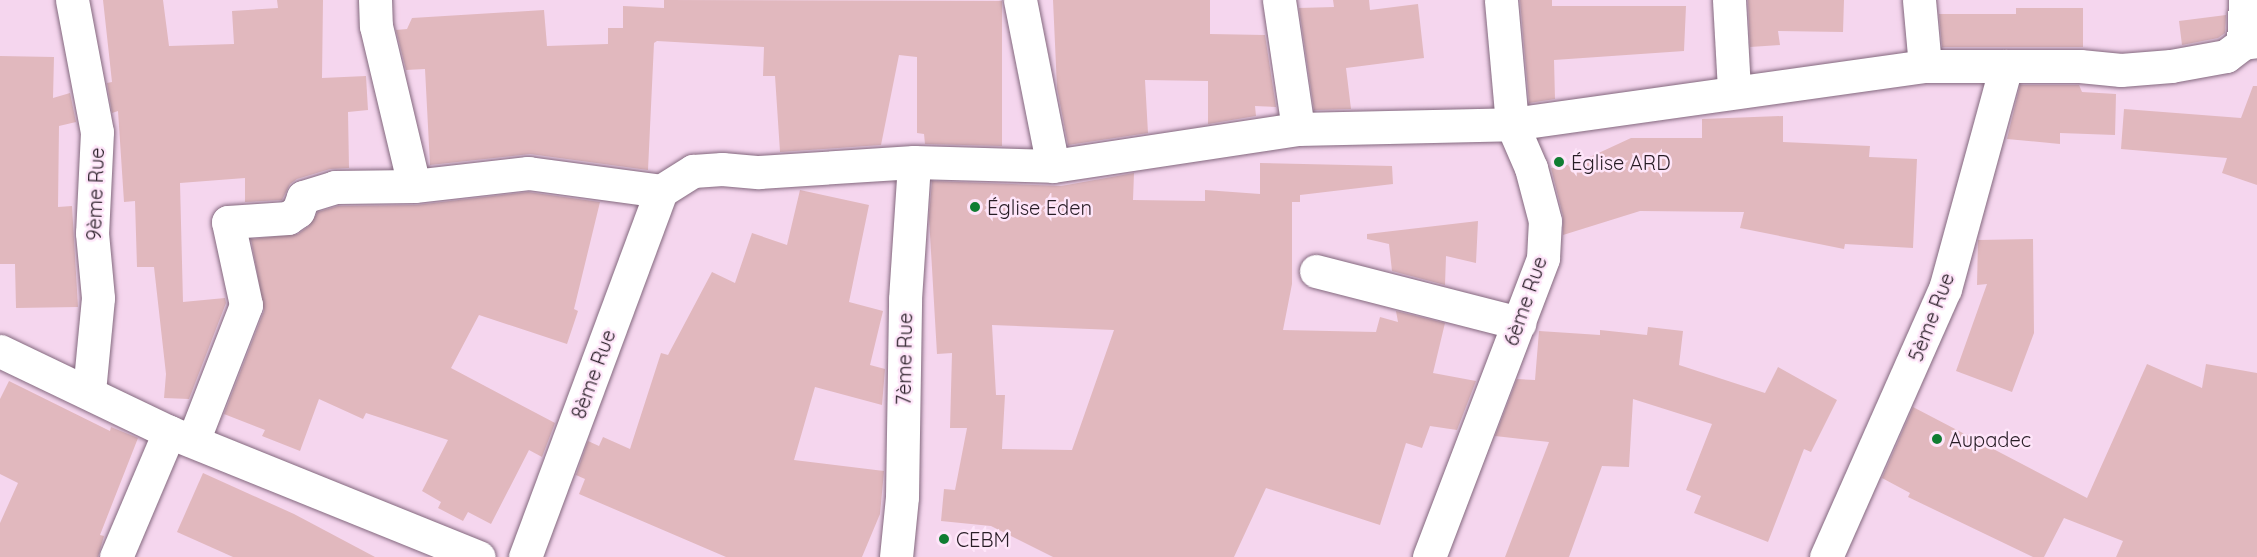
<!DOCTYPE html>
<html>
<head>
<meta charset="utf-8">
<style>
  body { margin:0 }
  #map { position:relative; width:2257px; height:557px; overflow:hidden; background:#f5d6ee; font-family:Quicksand,sans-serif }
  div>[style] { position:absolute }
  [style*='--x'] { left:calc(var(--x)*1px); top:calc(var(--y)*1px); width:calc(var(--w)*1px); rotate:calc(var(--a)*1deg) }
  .building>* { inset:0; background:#e1b8be }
  .roads { filter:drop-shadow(0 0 2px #83687e) drop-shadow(0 0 2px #83687e) }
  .street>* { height:33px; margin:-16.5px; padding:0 16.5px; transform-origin:16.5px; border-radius:16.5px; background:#fff }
  .dots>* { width:16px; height:16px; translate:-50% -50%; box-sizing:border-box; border:3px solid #fee5f9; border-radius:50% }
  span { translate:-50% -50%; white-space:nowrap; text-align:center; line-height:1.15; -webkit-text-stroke:5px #fee5f9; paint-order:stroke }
  .poi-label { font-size:20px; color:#281d26 }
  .left { translate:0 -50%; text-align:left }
  .street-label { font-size:20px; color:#281d26 }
</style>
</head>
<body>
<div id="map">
  <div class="building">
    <i style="clip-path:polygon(103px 0,163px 0,169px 46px,234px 44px,232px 11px,278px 8px,277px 0,323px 0,322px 78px,366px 76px,368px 110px,348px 112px,349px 168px,330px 169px,297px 179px,290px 184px,282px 200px,245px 202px,245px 178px,180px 183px,183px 302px,225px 298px,226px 303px,189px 399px,164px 398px,166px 374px,154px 267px,137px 267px,135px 201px,124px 202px,118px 111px,112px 113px,107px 83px,112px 82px)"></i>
    <i style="clip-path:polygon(664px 0,1002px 1px,1002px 146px,925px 144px,924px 134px,917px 133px,917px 57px,899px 55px,881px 145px,780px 152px,775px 76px,763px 76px,764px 47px,657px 41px,654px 43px,648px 170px,530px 154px,430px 165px,425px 69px,406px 70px,396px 30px,407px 29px,412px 18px,544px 10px,547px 46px,608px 44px,608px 28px,623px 28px,623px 6px,664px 8px)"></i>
    <i style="clip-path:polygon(1053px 0,1210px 0,1210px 34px,1265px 35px,1276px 107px,1255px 106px,1256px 116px,1208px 124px,1208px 81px,1145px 80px,1148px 133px,1068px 145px,1057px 88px)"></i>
    <i style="clip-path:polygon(1333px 0,1369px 0,1370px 10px,1418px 4px,1424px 58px,1346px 68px,1351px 109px,1314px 110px,1299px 8px,1334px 7px)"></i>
    <i style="clip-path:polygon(1520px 0,1552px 0,1552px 6px,1686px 6px,1684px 51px,1554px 60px,1555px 99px,1529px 103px)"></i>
    <i style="clip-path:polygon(1748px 0,1844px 0,1843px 32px,1778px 31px,1780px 45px,1750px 47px)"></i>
    <i style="clip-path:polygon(2016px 8px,2083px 8px,2083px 47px,1942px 47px,1939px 14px,2016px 14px)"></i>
    <i style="clip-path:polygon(2226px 15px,2225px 33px,2218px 38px,2182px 45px,2179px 21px)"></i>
    <i style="clip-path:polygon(0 56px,54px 57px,53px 98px,70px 93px,76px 122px,59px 126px,58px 207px,72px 206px,78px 307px,16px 308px,15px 264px,0 264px)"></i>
    <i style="clip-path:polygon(2020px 85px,2079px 85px,2082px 92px,2116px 94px,2115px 135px,2060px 133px,2060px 144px,2007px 139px)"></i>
    <i style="clip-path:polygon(2253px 86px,2257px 86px,2257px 185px,2222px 173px,2227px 158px,2121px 149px,2124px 109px,2241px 118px)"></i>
    <i style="clip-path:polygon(1783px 116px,1783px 142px,1870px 146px,1869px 157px,1917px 159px,1913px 248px,1845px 244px,1844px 249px,1740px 228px,1744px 212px,1640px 211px,1563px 235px,1563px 216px,1551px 168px,1577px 163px,1631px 138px,1702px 138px,1702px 119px)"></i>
    <i style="clip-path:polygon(evenodd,1260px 163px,1392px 166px,1393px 184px,1300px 195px,1300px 202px,1292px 202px,1292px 284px,1283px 330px,1376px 332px,1380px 317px,1398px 322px,1396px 311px,1445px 323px,1433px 373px,1476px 381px,1457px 430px,1430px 426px,1422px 448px,1406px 443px,1380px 525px,1266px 488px,1234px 557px,1053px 557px,991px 526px,941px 521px,944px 489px,955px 490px,967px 428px,950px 428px,952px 353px,937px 354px,929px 217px,932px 181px,1061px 186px,1134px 173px,1133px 200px,1205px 201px,1205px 190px,1260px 194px,1260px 163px,992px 325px,1114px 330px,1072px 450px,1002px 449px,1005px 395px,996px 395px,992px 325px)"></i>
    <i style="clip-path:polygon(800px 190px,869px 205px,849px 302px,883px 311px,870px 365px,885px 369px,882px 405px,815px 387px,794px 460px,884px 471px,880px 514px,862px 557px,726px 557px,579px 494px,585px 479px,576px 475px,588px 441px,599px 446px,603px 437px,630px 449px,661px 353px,668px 355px,712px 272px,735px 283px,752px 233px,787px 245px)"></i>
    <i style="clip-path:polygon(528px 192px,600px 202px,574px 309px,578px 311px,567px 344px,479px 315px,451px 368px,555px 423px,542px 457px,529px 450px,491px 524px,468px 512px,463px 521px,438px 508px,441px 502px,422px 491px,448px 440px,366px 413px,363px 419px,319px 399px,300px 451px,262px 436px,265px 430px,224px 414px,264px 311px,251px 239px,298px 234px,309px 226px,318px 212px,338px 206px,416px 205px)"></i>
    <i style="clip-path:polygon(1478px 221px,1476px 263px,1446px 256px,1445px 285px,1392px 271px,1389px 244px,1367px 239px,1367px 234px)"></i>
    <i style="clip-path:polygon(2033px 239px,2034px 333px,2012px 392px,1956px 371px,1987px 284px,1977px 285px,1978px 240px)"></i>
    <i style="clip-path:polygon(1648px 327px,1683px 331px,1679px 365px,1765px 393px,1778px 367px,1837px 400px,1811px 452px,1804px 449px,1768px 542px,1694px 513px,1701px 496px,1686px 490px,1712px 424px,1633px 399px,1629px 467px,1602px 466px,1569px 557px,1505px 557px,1549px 442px,1495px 436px,1517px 379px,1535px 380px,1539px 331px,1600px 335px,1600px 330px,1647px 335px)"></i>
    <i style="clip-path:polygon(2147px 364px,2202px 388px,2206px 364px,2257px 373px,2257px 557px,2116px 557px,2123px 541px,2064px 518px,2044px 557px,2033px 557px,1908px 497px,1910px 493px,1882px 478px,1913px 407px,2087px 498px)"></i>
    <i style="clip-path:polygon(9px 381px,110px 431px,111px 427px,138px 438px,100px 535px,104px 536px,98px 557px,0 557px,0 523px,18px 483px,0 474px,0 399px)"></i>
    <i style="clip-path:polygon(203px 473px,294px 514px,375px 557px,233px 557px,177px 532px)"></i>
  </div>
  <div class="roads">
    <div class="street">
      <i style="--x:72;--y:0;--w:134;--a:79.3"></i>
      <i style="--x:97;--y:132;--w:101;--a:92.8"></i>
      <i style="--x:92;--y:233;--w:65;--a:84.7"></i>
      <i style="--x:98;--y:298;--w:93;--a:95.5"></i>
      <i style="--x:375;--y:0;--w:26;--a:88"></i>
      <i style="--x:376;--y:26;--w:164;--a:76.6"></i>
      <i style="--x:1020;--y:0;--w:169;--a:78.8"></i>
      <i style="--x:1279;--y:0;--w:130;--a:81.6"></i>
      <i style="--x:1729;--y:0;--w:90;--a:86.8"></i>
      <i style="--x:1919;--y:0;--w:66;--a:84.8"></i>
      <i style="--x:2243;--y:43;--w:43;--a:-87.3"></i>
      <i style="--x:1316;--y:271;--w:210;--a:14.4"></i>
      <i style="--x:0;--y:351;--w:187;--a:25.6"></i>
      <i style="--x:169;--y:432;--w:334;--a:22"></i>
      <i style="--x:193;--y:441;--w:146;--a:-68.7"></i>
      <i style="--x:246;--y:305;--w:85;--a:-102.2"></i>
      <i style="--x:228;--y:222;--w:60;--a:-3.8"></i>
      <i style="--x:288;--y:218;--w:12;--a:-35"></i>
      <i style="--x:298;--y:211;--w:15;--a:-70"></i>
      <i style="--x:303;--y:197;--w:34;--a:-17"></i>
      <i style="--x:335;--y:187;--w:79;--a:-0.7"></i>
      <i style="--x:414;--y:186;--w:115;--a:-6.5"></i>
      <i style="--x:528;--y:173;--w:134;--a:7.7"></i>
      <i style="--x:661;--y:191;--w:38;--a:-32"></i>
      <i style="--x:693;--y:171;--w:29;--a:-4"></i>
      <i style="--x:722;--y:169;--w:37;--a:5"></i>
      <i style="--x:759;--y:172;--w:155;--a:-3.7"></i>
      <i style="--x:914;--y:162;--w:139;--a:1.6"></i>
      <i style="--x:1053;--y:166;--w:248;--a:-8.6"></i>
      <i style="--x:1298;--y:129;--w:214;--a:-1.3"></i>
      <i style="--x:1512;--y:124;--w:417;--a:-8"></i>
      <i style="--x:1925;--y:66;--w:155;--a:0"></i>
      <i style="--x:2080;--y:66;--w:41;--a:5.6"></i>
      <i style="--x:2121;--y:70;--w:50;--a:-4.6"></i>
      <i style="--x:2171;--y:66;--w:56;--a:-10.3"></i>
      <i style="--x:2226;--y:56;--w:21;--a:-37"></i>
      <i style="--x:2243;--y:43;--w:14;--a:-8"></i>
      <i style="--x:116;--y:557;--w:136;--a:-67"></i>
      <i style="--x:525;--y:557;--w:390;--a:-69.6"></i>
      <i style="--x:896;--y:557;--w:60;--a:-84.3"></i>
      <i style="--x:902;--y:497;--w:198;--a:-89.1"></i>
      <i style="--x:905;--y:299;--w:137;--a:-86.2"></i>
      <i style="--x:1429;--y:557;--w:320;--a:-69.1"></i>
      <i style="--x:1543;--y:258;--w:37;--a:-87"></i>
      <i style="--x:1545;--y:221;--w:55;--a:-104.8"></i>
      <i style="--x:1531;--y:168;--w:48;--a:-113.4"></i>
      <i style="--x:1512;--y:124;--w:124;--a:-95.1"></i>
      <i style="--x:1826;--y:557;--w:293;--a:-66.1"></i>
      <i style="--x:1945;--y:289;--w:231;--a:-74.7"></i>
    </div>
  </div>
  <div class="dots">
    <i style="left:1559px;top:162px;background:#107d32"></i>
    <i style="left:975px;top:207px;background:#107d32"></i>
    <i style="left:1937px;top:439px;background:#107d32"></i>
    <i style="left:944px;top:539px;background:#107d32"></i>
  </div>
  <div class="poi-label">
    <span class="left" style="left:1571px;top:162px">Église ARD</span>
    <span class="left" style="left:987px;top:207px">Église Eden</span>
    <span class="left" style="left:1949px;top:439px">Aupadec</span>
    <span class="left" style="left:956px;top:539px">CEBM</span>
  </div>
  <div class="street-label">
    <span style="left:95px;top:194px;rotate:-88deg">9ème Rue</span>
    <span style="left:1525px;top:301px;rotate:-71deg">6ème Rue</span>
    <span style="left:1931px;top:317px;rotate:-69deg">5ème Rue</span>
    <span style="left:904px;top:359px;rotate:-89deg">7ème Rue</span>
    <span style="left:593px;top:374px;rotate:-70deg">8ème Rue</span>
  </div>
</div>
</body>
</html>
